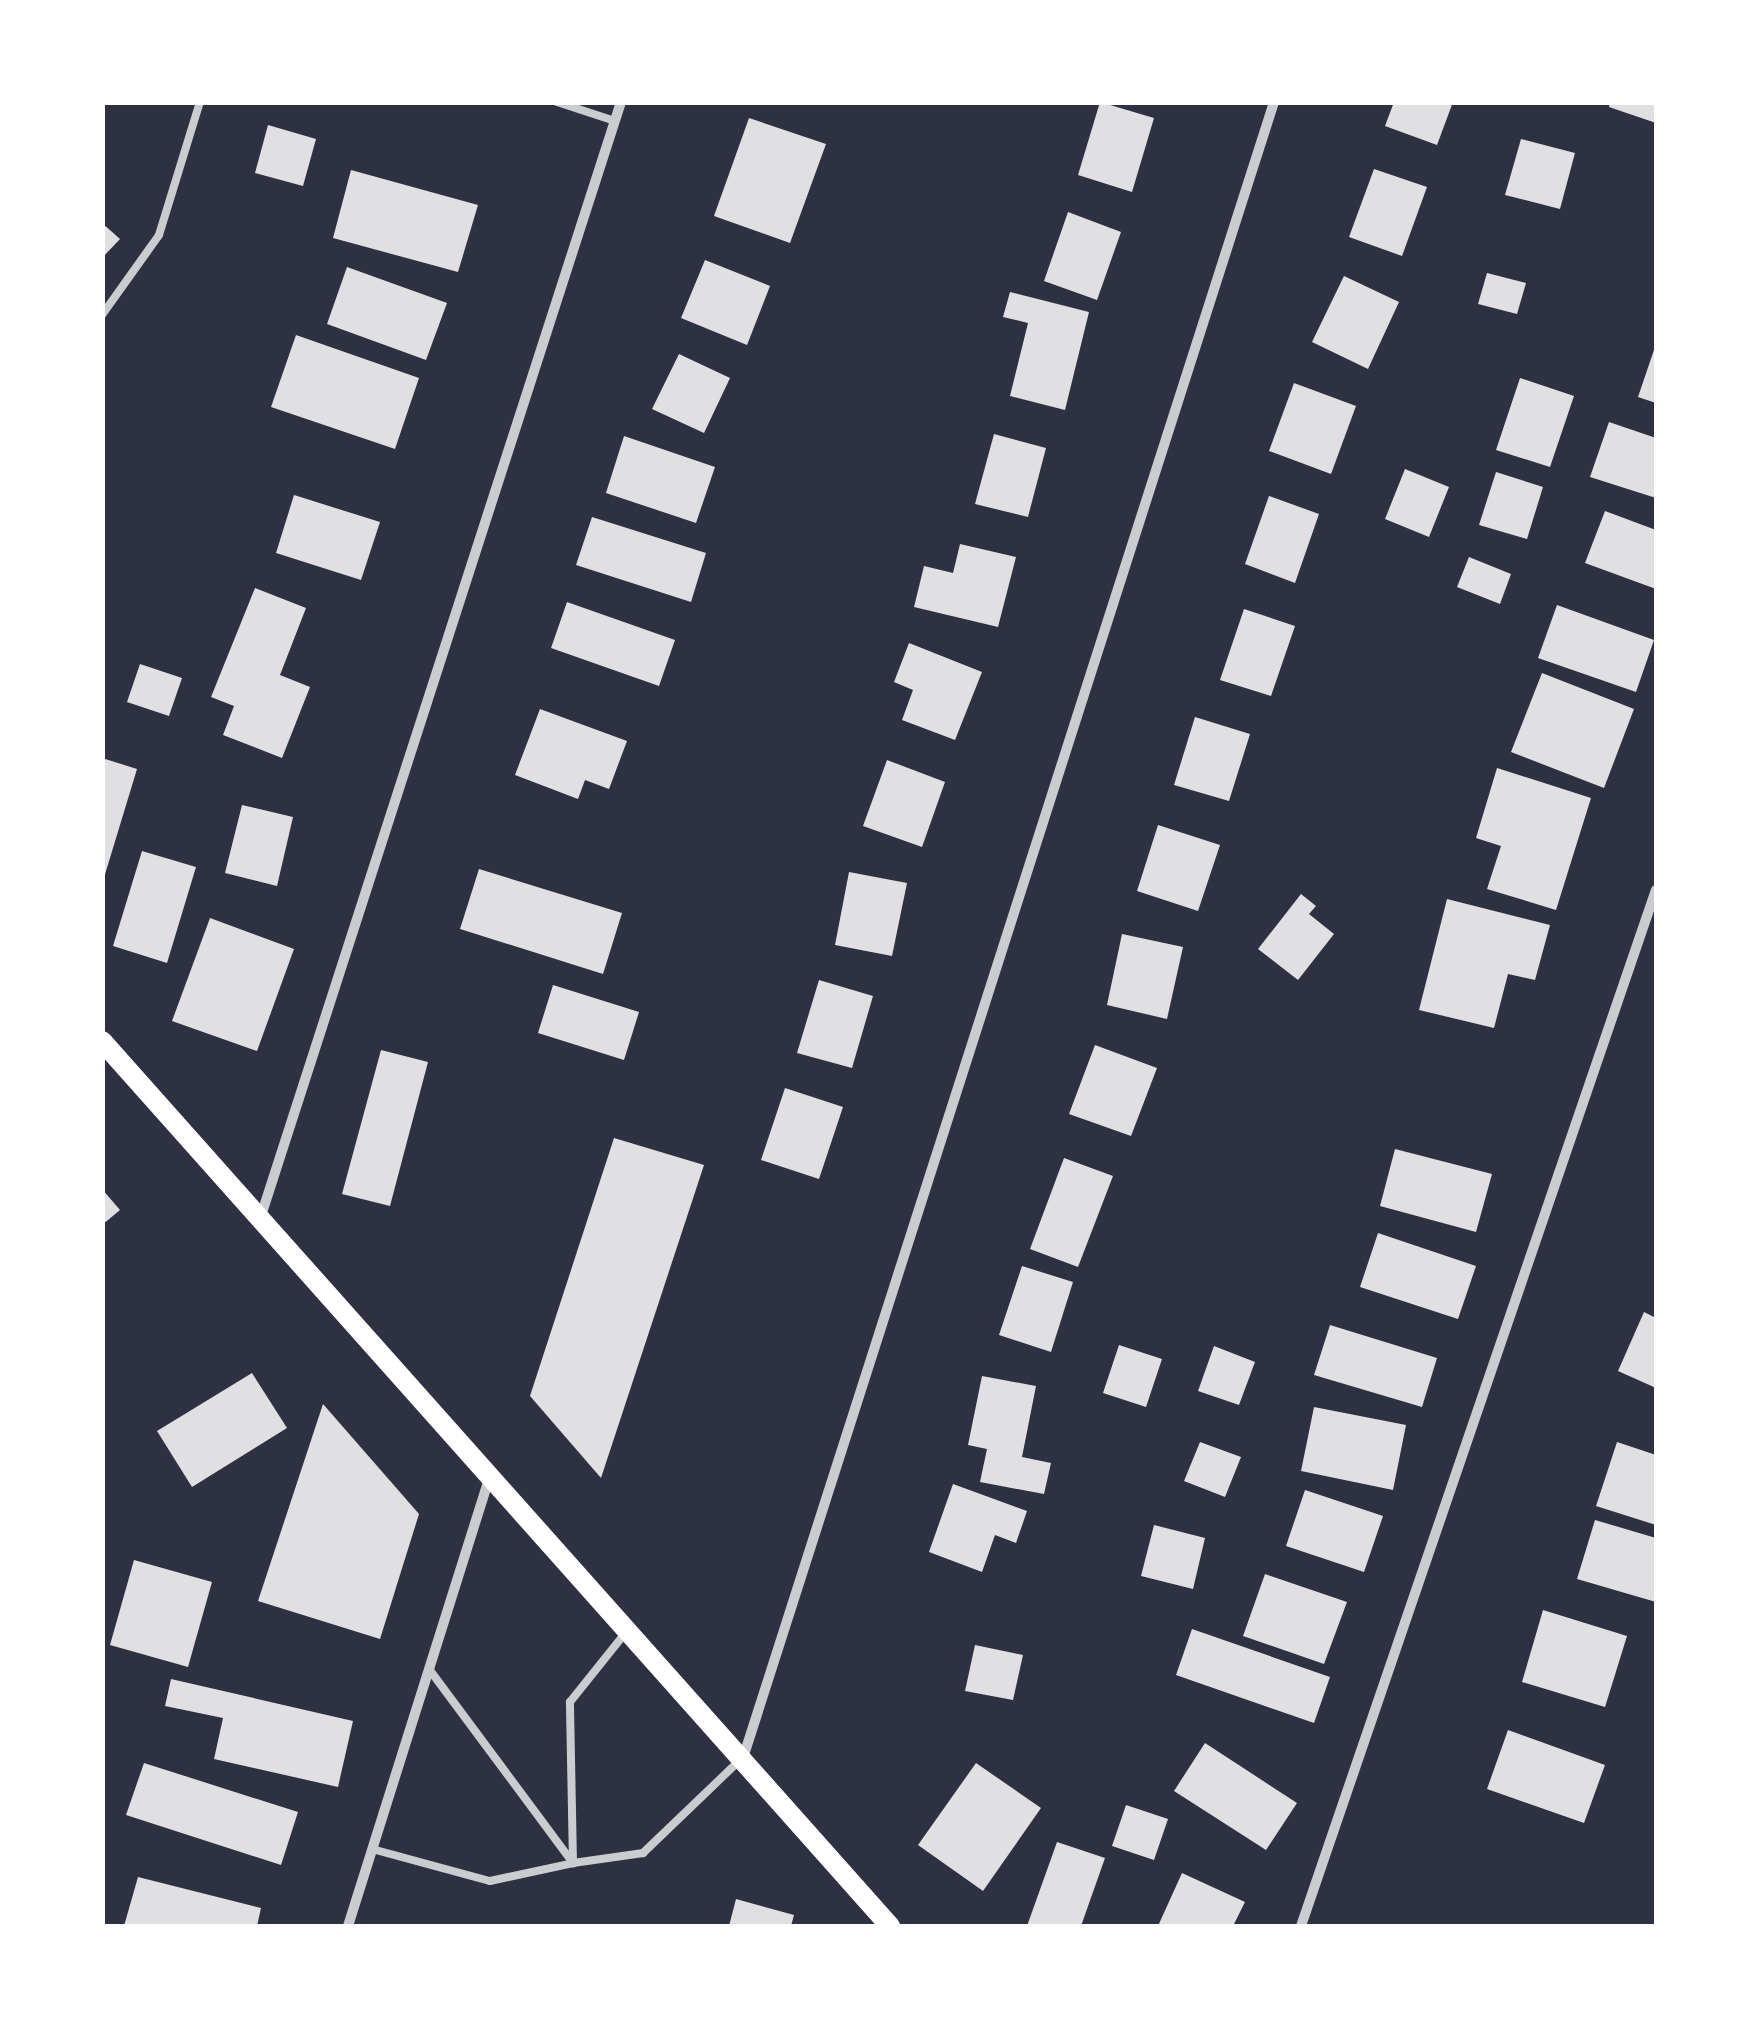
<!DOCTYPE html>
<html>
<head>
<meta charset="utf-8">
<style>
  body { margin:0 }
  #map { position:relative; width:1759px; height:2029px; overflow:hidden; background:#2d3142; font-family:Montserrat,sans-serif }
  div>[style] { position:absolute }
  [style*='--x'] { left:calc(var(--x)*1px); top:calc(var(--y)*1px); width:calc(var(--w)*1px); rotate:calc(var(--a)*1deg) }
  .building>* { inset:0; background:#e0e0e3 }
  .service>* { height:8px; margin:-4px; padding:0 4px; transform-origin:4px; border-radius:4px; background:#caccd0 }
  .minor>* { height:10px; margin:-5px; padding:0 5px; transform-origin:5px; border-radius:5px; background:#caccd0 }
  .secondary>* { height:20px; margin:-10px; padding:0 10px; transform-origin:10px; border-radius:10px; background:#fff }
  span { translate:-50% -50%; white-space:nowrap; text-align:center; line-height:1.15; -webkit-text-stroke:8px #fff; paint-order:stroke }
  .frame { position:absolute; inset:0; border:105px solid #fff; pointer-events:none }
</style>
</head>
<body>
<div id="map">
  <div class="building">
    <i style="clip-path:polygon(1100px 102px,1154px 118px,1132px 192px,1078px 175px)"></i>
    <i style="clip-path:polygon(1394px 102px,1453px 102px,1437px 145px,1385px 126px)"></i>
    <i style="clip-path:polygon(1610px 102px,1656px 102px,1656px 123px,1609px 107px)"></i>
    <i style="clip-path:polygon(749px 118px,826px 144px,790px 243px,714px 216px)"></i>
    <i style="clip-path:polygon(268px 125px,316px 139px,303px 186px,255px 173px)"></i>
    <i style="clip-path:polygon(1521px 139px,1575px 153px,1560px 209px,1505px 195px)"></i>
    <i style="clip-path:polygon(1374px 169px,1427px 187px,1402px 256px,1349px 237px)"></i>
    <i style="clip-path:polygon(351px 170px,478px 205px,458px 272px,333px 238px)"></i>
    <i style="clip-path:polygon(1068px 212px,1121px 232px,1097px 300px,1044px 281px)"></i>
    <i style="clip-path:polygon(102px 223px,120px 239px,102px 258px)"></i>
    <i style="clip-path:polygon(705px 260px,770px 286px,747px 345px,681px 318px)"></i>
    <i style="clip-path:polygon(347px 267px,447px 303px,426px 360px,327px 324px)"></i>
    <i style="clip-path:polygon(1487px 273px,1526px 283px,1517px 314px,1478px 304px)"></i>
    <i style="clip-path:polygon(1344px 276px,1399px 302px,1368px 369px,1312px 342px)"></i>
    <i style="clip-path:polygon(1010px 292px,1089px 312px,1065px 410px,1010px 396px,1028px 323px,1003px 317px)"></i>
    <i style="clip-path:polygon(296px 335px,419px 378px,395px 449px,271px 407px)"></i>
    <i style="clip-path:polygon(1656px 344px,1656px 403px,1638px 397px)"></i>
    <i style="clip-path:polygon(679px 354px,730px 378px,704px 433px,652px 409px)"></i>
    <i style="clip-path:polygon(1520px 378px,1574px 396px,1550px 467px,1496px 450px)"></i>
    <i style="clip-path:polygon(1294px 383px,1356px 406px,1331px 474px,1269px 451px)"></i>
    <i style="clip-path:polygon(1609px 422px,1656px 438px,1656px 498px,1590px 477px)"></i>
    <i style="clip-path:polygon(994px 434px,1046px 448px,1028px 517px,975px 504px)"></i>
    <i style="clip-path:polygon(624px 436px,715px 467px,696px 523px,606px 493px)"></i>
    <i style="clip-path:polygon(1405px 469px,1449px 487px,1429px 537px,1385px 519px)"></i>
    <i style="clip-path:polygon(1496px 472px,1543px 487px,1527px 539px,1479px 525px)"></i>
    <i style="clip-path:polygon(294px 495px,380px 522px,361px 580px,276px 553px)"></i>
    <i style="clip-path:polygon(1269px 496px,1319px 514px,1295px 583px,1245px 564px)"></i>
    <i style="clip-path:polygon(1605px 511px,1656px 530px,1656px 589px,1585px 563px)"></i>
    <i style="clip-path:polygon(592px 517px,706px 553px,691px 602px,576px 565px)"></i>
    <i style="clip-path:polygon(960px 544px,1016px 557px,998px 627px,914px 607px,924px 566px,953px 573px)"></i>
    <i style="clip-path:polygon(1469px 557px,1511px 574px,1500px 604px,1457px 587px)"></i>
    <i style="clip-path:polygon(255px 588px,306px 608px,280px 675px,310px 687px,282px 758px,223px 735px,234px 706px,211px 697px)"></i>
    <i style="clip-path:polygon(567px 602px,675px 640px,659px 686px,551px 648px)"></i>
    <i style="clip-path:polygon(1557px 605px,1654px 640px,1636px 692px,1538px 658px)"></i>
    <i style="clip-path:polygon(1244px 609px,1295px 626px,1271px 696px,1220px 680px)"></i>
    <i style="clip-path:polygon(909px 643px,982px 672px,955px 740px,902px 720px,913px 690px,894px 682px)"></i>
    <i style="clip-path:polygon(140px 664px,182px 678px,169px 716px,127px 702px)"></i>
    <i style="clip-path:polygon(1542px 673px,1634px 709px,1604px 788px,1511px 752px)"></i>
    <i style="clip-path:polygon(540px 709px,627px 741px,609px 789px,585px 780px,578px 799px,515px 775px)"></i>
    <i style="clip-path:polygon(1195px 717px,1250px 734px,1229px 801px,1174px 785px)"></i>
    <i style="clip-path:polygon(102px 758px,137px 769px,103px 881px,102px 881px)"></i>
    <i style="clip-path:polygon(887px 760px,945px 782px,922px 847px,863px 826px)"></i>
    <i style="clip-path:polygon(1497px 768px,1591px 798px,1556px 910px,1487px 889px,1501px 846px,1476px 838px)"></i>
    <i style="clip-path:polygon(242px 805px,293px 817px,277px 886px,225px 873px)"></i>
    <i style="clip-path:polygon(1158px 825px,1220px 845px,1198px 911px,1137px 891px)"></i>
    <i style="clip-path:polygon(142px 851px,196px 867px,167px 963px,113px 946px)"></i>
    <i style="clip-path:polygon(479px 869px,622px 913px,603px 974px,460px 929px)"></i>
    <i style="clip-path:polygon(849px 872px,907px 883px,892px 956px,835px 945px)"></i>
    <i style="clip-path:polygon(1301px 894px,1316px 906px,1309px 914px,1334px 934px,1298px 980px,1258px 949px)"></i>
    <i style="clip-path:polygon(1447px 899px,1550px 925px,1535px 980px,1508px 974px,1494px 1028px,1419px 1010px)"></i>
    <i style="clip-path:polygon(210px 918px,294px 949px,257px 1051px,172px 1021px)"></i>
    <i style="clip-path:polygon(1122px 934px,1183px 947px,1167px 1019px,1107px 1005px)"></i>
    <i style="clip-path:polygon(819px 980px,873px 996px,852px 1068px,797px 1053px)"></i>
    <i style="clip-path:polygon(553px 985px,639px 1012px,624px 1060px,538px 1033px)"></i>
    <i style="clip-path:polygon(1095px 1045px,1157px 1068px,1131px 1136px,1069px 1114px)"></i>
    <i style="clip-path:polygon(381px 1050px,428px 1062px,390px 1206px,342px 1194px)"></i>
    <i style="clip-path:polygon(785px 1088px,843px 1107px,819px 1179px,761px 1160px)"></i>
    <i style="clip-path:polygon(614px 1138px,704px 1165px,601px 1478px,530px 1396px)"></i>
    <i style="clip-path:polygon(1395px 1149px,1492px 1174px,1476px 1232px,1380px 1206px)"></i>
    <i style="clip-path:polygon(1064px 1158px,1113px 1176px,1078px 1267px,1030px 1249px)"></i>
    <i style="clip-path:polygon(102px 1189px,120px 1210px,102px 1225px)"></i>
    <i style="clip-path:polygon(1378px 1233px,1476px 1266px,1458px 1319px,1360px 1287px)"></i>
    <i style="clip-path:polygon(1022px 1266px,1073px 1282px,1051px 1352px,999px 1335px)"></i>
    <i style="clip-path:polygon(1644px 1312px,1656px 1318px,1656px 1388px,1618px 1371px)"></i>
    <i style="clip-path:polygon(1330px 1325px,1437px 1358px,1422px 1407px,1314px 1375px)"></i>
    <i style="clip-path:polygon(1119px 1345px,1162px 1359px,1146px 1407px,1103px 1393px)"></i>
    <i style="clip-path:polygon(1214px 1346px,1255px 1362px,1239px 1405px,1198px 1391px)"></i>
    <i style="clip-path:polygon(252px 1373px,287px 1428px,192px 1487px,157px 1431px)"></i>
    <i style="clip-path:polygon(982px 1376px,1036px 1386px,1022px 1457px,1051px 1463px,1044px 1494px,980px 1482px,987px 1449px,968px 1445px)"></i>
    <i style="clip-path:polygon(323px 1404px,419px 1514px,380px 1639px,258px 1601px)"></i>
    <i style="clip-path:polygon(1314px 1407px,1406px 1425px,1393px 1490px,1301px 1471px)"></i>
    <i style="clip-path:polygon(1200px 1442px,1241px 1457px,1225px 1497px,1184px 1481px)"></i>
    <i style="clip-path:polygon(1617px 1442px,1656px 1455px,1656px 1525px,1596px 1506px)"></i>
    <i style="clip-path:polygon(953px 1484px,1027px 1511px,1016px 1543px,995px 1535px,982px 1572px,929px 1552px)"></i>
    <i style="clip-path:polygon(1305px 1490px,1383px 1516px,1364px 1572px,1286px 1546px)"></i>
    <i style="clip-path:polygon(1595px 1520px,1656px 1538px,1656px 1602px,1577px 1579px)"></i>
    <i style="clip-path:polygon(1154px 1525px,1205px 1538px,1193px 1589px,1141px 1576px)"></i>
    <i style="clip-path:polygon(134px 1560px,212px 1582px,188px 1667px,110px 1645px)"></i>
    <i style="clip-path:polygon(1265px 1574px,1347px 1602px,1324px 1664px,1243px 1636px)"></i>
    <i style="clip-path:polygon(1543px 1610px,1627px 1636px,1605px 1707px,1522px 1682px)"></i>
    <i style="clip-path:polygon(1192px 1629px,1330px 1677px,1314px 1723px,1176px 1675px)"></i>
    <i style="clip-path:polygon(975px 1645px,1023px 1655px,1013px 1700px,965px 1691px)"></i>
    <i style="clip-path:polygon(171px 1679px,353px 1721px,338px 1787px,214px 1759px,223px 1718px,165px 1706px)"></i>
    <i style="clip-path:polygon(1508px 1730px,1605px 1765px,1584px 1823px,1487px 1789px)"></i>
    <i style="clip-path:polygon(1205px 1743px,1297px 1803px,1266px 1850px,1174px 1791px)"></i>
    <i style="clip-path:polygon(144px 1763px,298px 1812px,281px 1865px,126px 1815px)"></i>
    <i style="clip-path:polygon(976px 1763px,1041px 1808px,983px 1891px,918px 1845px)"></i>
    <i style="clip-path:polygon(1126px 1805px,1168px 1819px,1154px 1860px,1112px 1846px)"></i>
    <i style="clip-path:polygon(1057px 1842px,1105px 1858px,1081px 1926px,1027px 1926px)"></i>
    <i style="clip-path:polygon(1182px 1873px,1245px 1902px,1233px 1926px,1158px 1926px)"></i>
    <i style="clip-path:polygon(138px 1877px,261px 1908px,257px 1926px,124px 1926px)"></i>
    <i style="clip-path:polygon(736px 1899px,794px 1915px,791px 1926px,729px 1926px)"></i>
  </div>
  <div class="service">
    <i style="--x:557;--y:102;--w:61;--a:18.1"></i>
    <i style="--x:102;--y:315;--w:98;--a:-54.5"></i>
    <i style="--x:159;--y:235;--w:139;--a:-72.9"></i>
    <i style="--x:429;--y:1669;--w:242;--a:53.4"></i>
    <i style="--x:573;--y:1863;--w:71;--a:-8.1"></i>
    <i style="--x:643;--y:1853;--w:133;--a:-43.8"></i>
    <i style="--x:372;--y:1849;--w:122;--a:15.2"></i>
    <i style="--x:490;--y:1881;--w:85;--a:-12.2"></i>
    <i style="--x:573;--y:1863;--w:161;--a:-91.1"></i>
    <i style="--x:570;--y:1702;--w:90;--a:-51.3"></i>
  </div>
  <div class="minor">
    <i style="--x:260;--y:1219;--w:1174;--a:-72.09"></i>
    <i style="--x:743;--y:1758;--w:1739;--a:-72.22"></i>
    <i style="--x:348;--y:1926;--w:473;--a:-72.5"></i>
    <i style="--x:1301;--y:1926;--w:1095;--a:-71.09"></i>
  </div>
  <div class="secondary">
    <i style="--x:102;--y:1041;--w:1185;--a:48.32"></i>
  </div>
  <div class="frame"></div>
</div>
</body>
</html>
